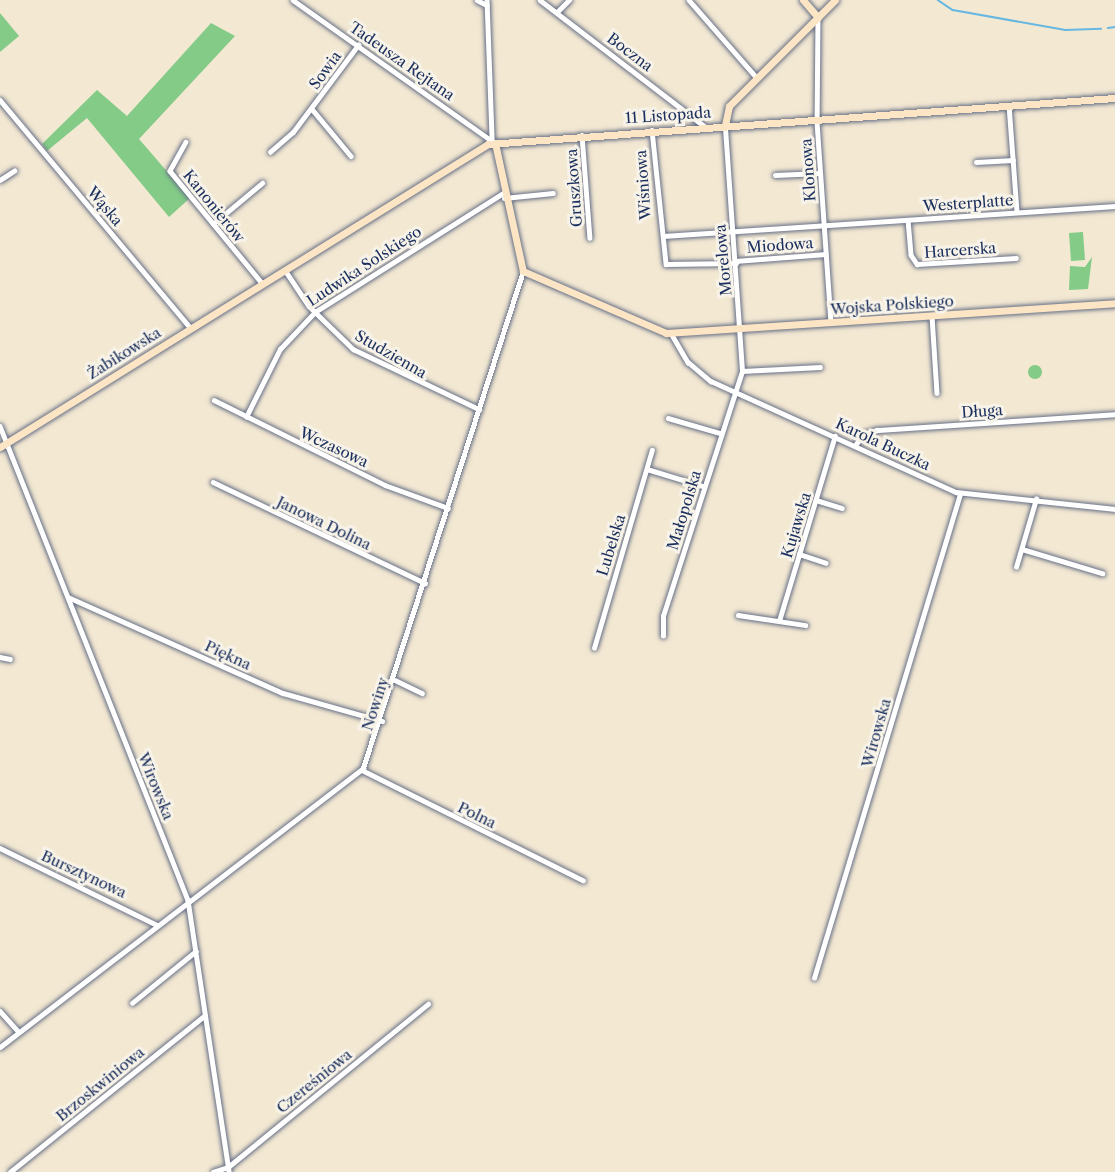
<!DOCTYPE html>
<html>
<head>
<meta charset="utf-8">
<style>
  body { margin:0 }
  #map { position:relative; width:1115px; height:1172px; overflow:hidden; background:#f3e8d2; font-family:"Libre Caslon Text",serif }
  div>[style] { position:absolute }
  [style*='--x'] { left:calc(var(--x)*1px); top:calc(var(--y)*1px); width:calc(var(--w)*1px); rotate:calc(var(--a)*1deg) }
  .green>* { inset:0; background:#83cb87 }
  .round { border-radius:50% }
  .stream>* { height:1.5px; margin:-0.75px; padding:0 0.75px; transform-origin:0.75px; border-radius:0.75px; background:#66b7e1 }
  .roads { filter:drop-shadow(0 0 2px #677087) drop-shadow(0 0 2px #677087) }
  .street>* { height:4.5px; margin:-2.25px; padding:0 2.25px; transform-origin:2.25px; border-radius:2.25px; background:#fff }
  .secondary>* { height:7px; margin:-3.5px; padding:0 3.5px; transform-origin:3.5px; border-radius:3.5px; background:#fce5c4 }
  span { translate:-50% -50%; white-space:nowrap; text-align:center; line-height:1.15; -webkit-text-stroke:6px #f7f3e8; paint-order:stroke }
  .street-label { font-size:15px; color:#1b2f5e }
</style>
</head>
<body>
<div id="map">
  <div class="green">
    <i style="clip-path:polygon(0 13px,19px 36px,0 52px)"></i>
    <i style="clip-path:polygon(211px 23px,235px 36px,139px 139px,190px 198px,169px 217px,87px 118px,47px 151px,42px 144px,97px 90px,127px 116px)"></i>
    <i style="clip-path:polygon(1083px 232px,1085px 260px,1071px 261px,1069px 233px)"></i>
    <i style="clip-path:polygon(1092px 257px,1088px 289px,1069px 290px,1070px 266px,1085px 267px)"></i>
    <i class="round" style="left:1028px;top:365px;width:14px;height:14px"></i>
  </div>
  <div class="stream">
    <i style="--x:938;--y:0;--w:18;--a:34"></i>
    <i style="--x:953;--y:10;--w:114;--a:10.1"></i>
    <i style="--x:1065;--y:30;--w:36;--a:-2"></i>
    <i style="--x:1108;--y:28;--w:7;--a:-8"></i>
  </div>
  <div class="roads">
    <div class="street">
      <i style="--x:293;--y:0;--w:247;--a:35.3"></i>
      <i style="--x:477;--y:0;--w:11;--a:27"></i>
      <i style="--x:487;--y:0;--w:139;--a:87.9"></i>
      <i style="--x:540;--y:0;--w:207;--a:37.5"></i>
      <i style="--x:689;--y:0;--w:103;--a:48.9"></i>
      <i style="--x:557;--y:12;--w:17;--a:-45"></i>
      <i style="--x:818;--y:17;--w:105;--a:90.5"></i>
      <i style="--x:817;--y:122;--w:200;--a:86"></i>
      <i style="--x:0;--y:100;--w:296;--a:50.1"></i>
      <i style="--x:1009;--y:105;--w:107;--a:85.7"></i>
      <i style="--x:312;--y:109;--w:61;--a:50.3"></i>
      <i style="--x:652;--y:130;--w:135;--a:84"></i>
      <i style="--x:666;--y:264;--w:70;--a:-0.8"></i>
      <i style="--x:582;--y:135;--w:103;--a:85.6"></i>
      <i style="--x:186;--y:142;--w:33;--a:119"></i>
      <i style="--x:170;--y:171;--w:145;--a:50.6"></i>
      <i style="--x:270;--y:152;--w:30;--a:-41"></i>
      <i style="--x:293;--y:132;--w:109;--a:-53.2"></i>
      <i style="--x:976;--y:162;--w:37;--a:-3"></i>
      <i style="--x:775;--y:175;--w:45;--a:-2.5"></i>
      <i style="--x:0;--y:180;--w:17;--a:-33"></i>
      <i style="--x:504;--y:198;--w:49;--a:-5.8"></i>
      <i style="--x:908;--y:220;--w:35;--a:85"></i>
      <i style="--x:911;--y:255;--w:11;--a:56"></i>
      <i style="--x:917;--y:264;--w:99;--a:-3.5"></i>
      <i style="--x:213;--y:224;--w:64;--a:-39.9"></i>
      <i style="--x:663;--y:236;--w:453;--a:-3.8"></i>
      <i style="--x:735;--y:261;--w:91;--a:-4.4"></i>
      <i style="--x:285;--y:270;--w:43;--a:56.3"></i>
      <i style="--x:309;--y:306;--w:62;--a:44.3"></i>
      <i style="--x:353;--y:349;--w:140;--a:25.5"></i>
      <i style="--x:932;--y:316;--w:77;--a:86.3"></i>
      <i style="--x:671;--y:333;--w:34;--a:60"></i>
      <i style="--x:688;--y:362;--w:30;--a:40"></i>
      <i style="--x:711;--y:381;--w:269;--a:24.4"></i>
      <i style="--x:956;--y:492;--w:160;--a:6.1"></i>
      <i style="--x:742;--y:371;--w:78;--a:-2.9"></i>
      <i style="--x:214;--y:400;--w:191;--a:26.4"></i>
      <i style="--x:385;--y:485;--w:67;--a:20.1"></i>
      <i style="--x:246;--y:417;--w:76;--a:-63.4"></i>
      <i style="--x:280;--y:349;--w:51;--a:-46.6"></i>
      <i style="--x:315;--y:312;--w:222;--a:-32.3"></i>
      <i style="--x:668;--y:418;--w:54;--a:16.1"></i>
      <i style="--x:0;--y:426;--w:510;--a:68.37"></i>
      <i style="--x:188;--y:900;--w:275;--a:81.4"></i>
      <i style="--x:856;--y:444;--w:13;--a:-51"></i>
      <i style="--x:864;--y:434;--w:14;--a:-17"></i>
      <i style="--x:877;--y:430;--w:239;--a:-3.8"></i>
      <i style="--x:647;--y:469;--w:59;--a:16.9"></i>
      <i style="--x:213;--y:482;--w:235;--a:25.5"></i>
      <i style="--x:816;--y:500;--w:27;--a:17"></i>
      <i style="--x:1022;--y:549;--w:84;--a:16.7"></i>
      <i style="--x:799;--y:554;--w:28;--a:18"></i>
      <i style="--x:1016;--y:567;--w:71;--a:-73.6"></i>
      <i style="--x:68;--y:597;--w:235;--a:24.1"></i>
      <i style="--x:283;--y:693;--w:103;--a:15.8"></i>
      <i style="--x:738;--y:615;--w:68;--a:8.5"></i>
      <i style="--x:779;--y:621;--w:193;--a:-73.2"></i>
      <i style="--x:663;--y:636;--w:20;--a:-90"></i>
      <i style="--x:663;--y:616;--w:257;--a:-72.1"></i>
      <i style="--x:742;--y:371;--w:247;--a:-94"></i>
      <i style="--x:594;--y:648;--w:206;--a:-73.7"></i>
      <i style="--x:0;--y:657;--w:10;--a:11"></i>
      <i style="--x:395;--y:680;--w:30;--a:26"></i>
      <i style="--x:362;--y:770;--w:247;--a:26.5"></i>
      <i style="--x:0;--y:848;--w:175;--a:26.1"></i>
      <i style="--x:814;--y:978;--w:506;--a:-73.21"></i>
      <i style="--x:132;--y:1003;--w:82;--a:-39.1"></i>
      <i style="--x:0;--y:1011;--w:28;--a:48"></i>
      <i style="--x:0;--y:1047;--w:458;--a:-37.5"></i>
      <i style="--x:363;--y:768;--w:522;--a:-72.15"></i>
      <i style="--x:10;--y:1172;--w:250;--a:-38.8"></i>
      <i style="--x:213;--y:1172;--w:16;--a:-18"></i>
      <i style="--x:228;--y:1167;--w:258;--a:-39.2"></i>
    </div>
    <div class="secondary">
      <i style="--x:803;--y:0;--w:23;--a:49"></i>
      <i style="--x:725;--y:125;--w:19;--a:-78"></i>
      <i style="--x:729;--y:106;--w:150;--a:-45"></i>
      <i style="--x:495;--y:143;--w:131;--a:77.7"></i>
      <i style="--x:523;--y:271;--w:156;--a:23.4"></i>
      <i style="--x:666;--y:333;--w:450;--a:-3.8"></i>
      <i style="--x:0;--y:447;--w:574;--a:-31.84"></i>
      <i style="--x:488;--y:144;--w:629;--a:-4.2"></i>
    </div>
  </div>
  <div class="street-label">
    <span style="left:630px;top:52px;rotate:37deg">Boczna</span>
    <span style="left:402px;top:61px;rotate:35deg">Tadeusza Rejtana</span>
    <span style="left:325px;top:70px;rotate:-54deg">Sowia</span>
    <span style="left:668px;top:115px;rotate:-4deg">11 Listopada</span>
    <span style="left:808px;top:170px;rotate:-94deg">Klonowa</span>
    <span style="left:643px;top:185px;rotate:-94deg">Wiśniowa</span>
    <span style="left:574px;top:188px;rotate:-94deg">Gruszkowa</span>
    <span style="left:968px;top:203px;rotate:-4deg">Westerplatte</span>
    <span style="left:105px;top:206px;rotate:50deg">Wąska</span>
    <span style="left:214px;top:206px;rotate:51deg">Kanonierów</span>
    <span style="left:780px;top:245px;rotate:-4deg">Miodowa</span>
    <span style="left:960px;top:250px;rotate:-4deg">Harcerska</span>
    <span style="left:723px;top:260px;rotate:-95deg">Morelowa</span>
    <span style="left:364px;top:266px;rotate:-33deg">Ludwika Solskiego</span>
    <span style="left:892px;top:305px;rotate:-4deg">Wojska Polskiego</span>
    <span style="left:124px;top:353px;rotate:-32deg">Żabikowska</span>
    <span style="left:391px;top:354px;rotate:30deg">Studzienna</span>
    <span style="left:982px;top:411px;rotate:-4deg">Długa</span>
    <span style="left:883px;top:444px;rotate:25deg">Karola Buczka</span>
    <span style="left:334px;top:447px;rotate:25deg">Wczasowa</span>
    <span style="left:684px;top:510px;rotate:-73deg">Małopolska</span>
    <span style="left:324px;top:523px;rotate:26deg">Janowa Dolina</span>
    <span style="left:796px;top:525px;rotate:-73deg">Kujawska</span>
    <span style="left:611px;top:545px;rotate:-73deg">Lubelska</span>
    <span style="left:228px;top:655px;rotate:25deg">Piękna</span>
    <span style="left:375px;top:704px;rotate:-72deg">Nowiny</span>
    <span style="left:876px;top:733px;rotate:-74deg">Wirowska</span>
    <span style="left:156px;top:786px;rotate:68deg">Wirowska</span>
    <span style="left:477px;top:815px;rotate:26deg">Polna</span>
    <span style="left:84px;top:874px;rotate:25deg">Bursztynowa</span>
    <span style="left:314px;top:1081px;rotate:-39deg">Czereśniowa</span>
    <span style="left:100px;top:1084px;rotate:-39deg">Brzoskwiniowa</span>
  </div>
</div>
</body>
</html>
